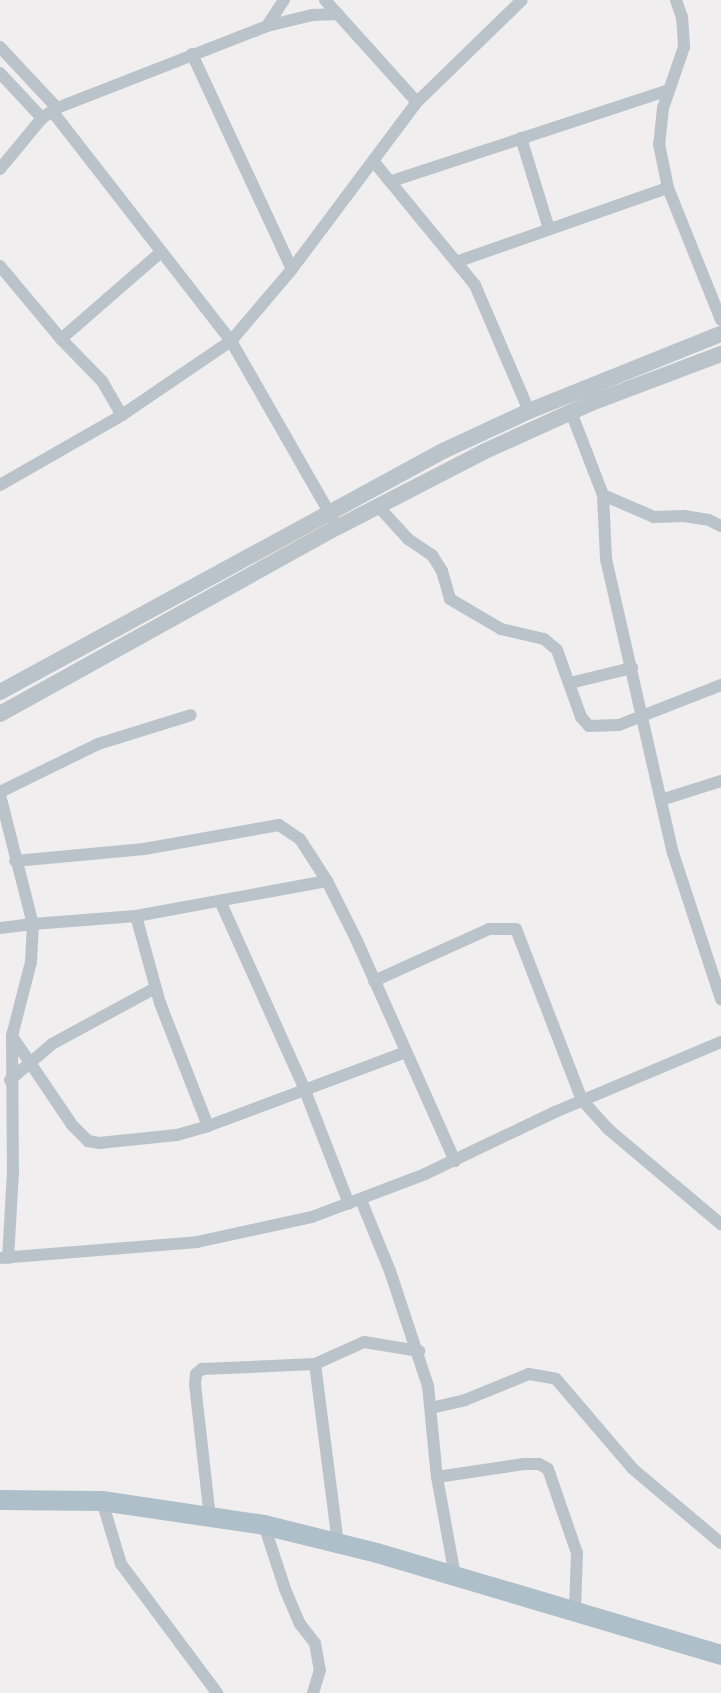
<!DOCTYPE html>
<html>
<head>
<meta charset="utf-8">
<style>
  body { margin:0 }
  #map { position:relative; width:721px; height:1693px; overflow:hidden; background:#f0eeee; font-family:"IBM Plex Sans",sans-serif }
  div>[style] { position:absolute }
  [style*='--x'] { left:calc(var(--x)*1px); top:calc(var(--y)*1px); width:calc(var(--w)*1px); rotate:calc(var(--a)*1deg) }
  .minor>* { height:12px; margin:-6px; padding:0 6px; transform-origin:6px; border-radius:6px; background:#bac3c9 }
  .tertiary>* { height:16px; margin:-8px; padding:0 8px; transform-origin:8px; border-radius:8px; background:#bac3c9 }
  .primary>* { height:20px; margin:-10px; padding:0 10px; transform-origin:10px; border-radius:10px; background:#afbfca }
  span { translate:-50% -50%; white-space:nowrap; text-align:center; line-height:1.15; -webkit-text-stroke:5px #fff; paint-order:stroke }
</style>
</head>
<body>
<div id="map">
  <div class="minor">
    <i style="--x:325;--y:0;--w:137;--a:48"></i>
    <i style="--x:417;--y:102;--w:146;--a:-44.2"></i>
    <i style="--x:676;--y:0;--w:18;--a:71"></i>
    <i style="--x:682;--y:17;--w:30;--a:86"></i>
    <i style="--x:684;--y:47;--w:65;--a:109"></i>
    <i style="--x:663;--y:108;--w:36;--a:96"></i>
    <i style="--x:659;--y:144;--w:45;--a:78.4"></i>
    <i style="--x:668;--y:188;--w:142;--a:68.1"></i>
    <i style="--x:267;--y:26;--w:31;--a:-57"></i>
    <i style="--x:0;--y:47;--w:83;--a:46.9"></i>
    <i style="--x:192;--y:54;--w:237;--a:65.1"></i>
    <i style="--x:0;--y:73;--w:62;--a:47"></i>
    <i style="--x:52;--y:111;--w:291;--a:52.1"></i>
    <i style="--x:231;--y:341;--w:205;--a:60.2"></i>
    <i style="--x:521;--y:138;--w:95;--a:72.9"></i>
    <i style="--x:374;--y:162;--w:159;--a:50.6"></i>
    <i style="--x:475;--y:285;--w:137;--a:66.8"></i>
    <i style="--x:0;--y:169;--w:66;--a:-50.5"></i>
    <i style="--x:42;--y:118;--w:18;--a:-34"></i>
    <i style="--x:57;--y:108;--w:225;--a:-21.3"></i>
    <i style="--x:267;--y:26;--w:46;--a:-13.7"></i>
    <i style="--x:312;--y:15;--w:26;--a:-2"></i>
    <i style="--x:392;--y:181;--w:291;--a:-18.2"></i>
    <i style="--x:459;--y:261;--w:221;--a:-19.3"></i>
    <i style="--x:0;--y:266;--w:95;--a:50.1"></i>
    <i style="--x:61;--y:339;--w:59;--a:45.7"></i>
    <i style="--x:102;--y:381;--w:39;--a:60"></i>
    <i style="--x:61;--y:339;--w:131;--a:-41"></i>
    <i style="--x:571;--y:412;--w:89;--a:68.9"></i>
    <i style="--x:603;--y:495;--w:64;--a:87.3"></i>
    <i style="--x:606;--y:559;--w:302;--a:77.2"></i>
    <i style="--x:673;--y:853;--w:154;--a:71.8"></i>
    <i style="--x:0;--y:485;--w:141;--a:-29.8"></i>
    <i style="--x:122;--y:415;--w:132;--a:-34.2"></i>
    <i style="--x:231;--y:341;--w:94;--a:-49.7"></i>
    <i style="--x:292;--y:269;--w:209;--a:-53.2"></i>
    <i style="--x:603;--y:495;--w:56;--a:23.3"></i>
    <i style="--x:654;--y:517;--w:30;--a:-2"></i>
    <i style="--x:684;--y:516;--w:25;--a:9"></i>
    <i style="--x:709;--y:520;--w:13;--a:27"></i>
    <i style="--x:378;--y:506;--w:45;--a:47.7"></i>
    <i style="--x:408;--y:539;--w:29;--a:34"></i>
    <i style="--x:432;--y:555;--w:19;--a:58"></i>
    <i style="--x:442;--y:571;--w:29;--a:74"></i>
    <i style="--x:450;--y:599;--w:59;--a:30.5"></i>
    <i style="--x:501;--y:629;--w:44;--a:13.1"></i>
    <i style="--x:544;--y:639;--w:17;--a:40"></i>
    <i style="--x:557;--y:650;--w:71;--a:70.3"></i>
    <i style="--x:581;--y:717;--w:12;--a:48"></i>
    <i style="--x:589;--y:726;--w:30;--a:-2"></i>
    <i style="--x:619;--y:725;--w:110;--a:-21.4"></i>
    <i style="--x:570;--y:683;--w:64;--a:-13.6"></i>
    <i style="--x:0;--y:792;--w:109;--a:-26.1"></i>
    <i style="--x:98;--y:744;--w:97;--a:-17.3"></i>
    <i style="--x:0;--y:795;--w:133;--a:75.7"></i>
    <i style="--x:33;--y:924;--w:103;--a:-4.4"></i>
    <i style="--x:136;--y:916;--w:194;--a:-10.4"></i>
    <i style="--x:327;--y:881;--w:67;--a:63.4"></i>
    <i style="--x:357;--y:941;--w:241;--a:66"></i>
    <i style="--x:661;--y:800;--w:63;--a:-17.6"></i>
    <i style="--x:15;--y:861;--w:130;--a:-5.3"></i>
    <i style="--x:144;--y:849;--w:137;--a:-10.1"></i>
    <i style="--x:279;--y:825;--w:25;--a:34"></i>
    <i style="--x:300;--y:839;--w:50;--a:57.3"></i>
    <i style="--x:221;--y:903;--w:203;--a:65.8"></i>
    <i style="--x:304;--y:1088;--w:124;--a:68.8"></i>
    <i style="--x:136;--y:916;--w:90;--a:74.6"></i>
    <i style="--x:160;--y:1003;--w:132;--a:68.7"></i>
    <i style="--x:0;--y:928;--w:33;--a:-7"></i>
    <i style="--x:33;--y:924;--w:38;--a:93"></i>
    <i style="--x:31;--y:962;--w:76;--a:104.4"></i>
    <i style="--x:12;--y:1036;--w:136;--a:89.6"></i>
    <i style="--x:13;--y:1172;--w:86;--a:93.3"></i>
    <i style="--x:374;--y:981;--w:126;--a:-24.3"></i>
    <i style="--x:489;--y:929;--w:27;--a:0"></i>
    <i style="--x:516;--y:929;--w:183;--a:68.9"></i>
    <i style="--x:582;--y:1100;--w:39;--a:48"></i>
    <i style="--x:608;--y:1129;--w:148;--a:40.1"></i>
    <i style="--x:12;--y:1036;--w:107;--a:56"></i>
    <i style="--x:72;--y:1125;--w:23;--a:45"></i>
    <i style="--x:88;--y:1141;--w:11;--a:10"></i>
    <i style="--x:99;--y:1143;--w:78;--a:-5.9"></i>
    <i style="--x:177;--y:1135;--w:32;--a:-16"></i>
    <i style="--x:208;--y:1126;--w:211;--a:-20.5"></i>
    <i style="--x:10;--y:1080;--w:55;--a:-40.6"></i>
    <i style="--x:52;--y:1044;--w:117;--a:-28.5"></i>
    <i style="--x:361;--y:1200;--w:77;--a:67.8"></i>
    <i style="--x:390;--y:1271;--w:121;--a:71.7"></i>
    <i style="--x:428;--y:1386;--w:91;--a:84.4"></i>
    <i style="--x:437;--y:1477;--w:101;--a:79.7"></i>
    <i style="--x:0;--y:1258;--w:198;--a:-4.6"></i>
    <i style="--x:197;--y:1242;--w:118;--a:-12.3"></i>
    <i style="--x:312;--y:1217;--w:121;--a:-20.8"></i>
    <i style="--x:425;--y:1174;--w:144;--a:-25.5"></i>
    <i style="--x:555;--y:1112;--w:180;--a:-22.9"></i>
    <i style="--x:315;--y:1364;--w:180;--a:82.7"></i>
    <i style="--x:431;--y:1408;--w:35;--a:-13"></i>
    <i style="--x:465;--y:1400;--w:69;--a:-22.1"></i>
    <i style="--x:529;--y:1374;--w:27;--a:10"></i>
    <i style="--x:556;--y:1379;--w:118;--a:49.5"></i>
    <i style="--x:633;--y:1469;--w:115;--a:40.1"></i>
    <i style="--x:437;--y:1477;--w:88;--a:-8.5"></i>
    <i style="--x:524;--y:1464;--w:15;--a:0"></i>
    <i style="--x:539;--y:1464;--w:10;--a:29"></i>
    <i style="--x:548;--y:1469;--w:89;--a:71"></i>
    <i style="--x:577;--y:1553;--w:58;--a:92"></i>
    <i style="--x:102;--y:1501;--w:66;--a:73.2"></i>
    <i style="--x:121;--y:1564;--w:161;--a:53.3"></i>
    <i style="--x:210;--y:1518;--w:134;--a:-96.4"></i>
    <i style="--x:195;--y:1385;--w:11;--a:-85"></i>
    <i style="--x:196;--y:1374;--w:8;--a:-40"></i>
    <i style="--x:202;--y:1369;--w:113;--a:-2.5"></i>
    <i style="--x:315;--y:1364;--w:54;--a:-24.2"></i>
    <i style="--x:364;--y:1342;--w:56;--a:9.3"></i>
    <i style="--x:264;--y:1525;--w:67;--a:71.8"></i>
    <i style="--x:285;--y:1589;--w:38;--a:67"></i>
    <i style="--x:300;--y:1624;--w:24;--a:52"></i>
    <i style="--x:315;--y:1643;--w:27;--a:80"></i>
    <i style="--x:320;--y:1670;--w:24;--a:107"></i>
  </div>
  <div class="tertiary">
    <i style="--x:0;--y:692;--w:504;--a:-28.55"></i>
    <i style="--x:443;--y:451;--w:95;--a:-24.9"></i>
    <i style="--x:529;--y:411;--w:207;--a:-21.9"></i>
    <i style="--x:0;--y:714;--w:386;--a:-29"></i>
    <i style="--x:338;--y:527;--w:163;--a:-27.3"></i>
    <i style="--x:483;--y:452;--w:119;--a:-24.4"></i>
    <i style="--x:591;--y:403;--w:139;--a:-20.7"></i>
  </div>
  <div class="primary">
    <i style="--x:0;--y:1500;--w:102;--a:0.6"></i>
    <i style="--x:102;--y:1501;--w:164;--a:8.4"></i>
    <i style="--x:264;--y:1525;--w:116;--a:13.9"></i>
    <i style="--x:377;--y:1553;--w:359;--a:16.5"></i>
  </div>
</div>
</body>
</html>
